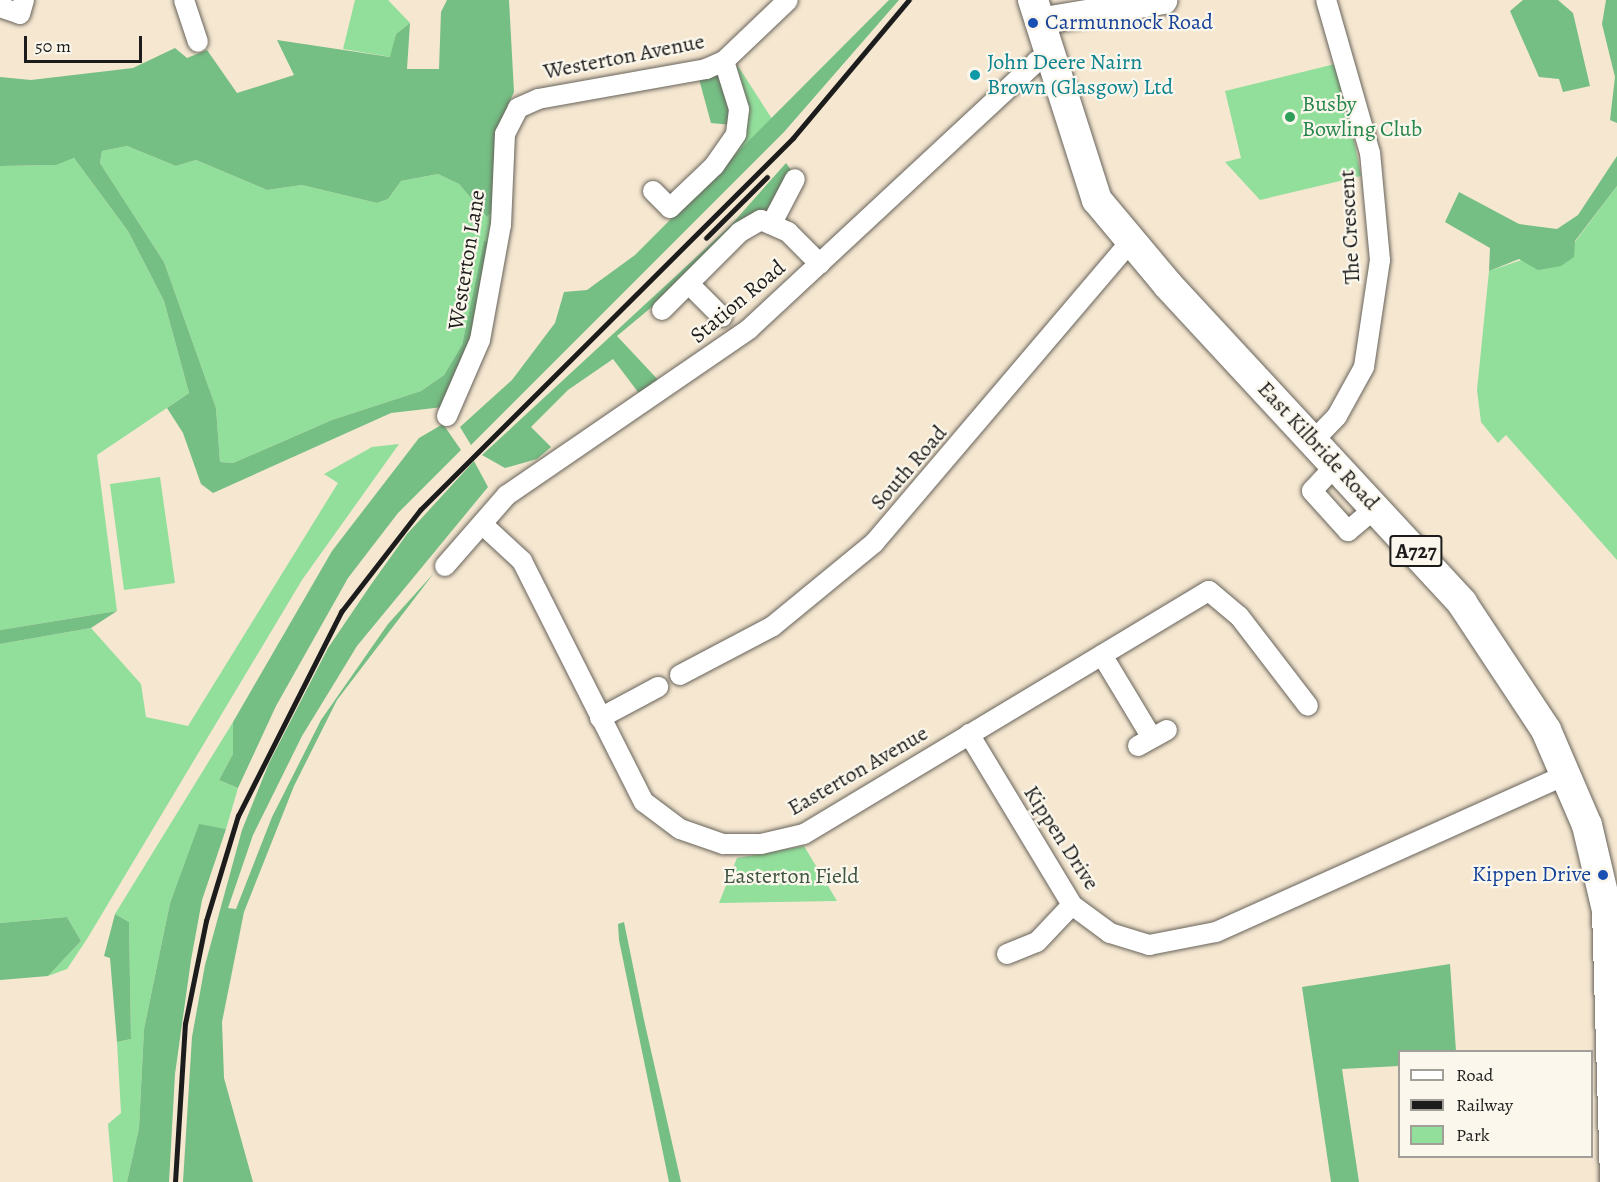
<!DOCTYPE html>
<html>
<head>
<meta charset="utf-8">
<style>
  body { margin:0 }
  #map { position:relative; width:1617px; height:1182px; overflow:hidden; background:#f5e7d0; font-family:Alegreya,serif }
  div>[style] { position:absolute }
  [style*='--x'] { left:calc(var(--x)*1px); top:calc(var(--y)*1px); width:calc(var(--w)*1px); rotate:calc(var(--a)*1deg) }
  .green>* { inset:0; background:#92df9c }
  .forest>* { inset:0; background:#75be84 }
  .roads { filter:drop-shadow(0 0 2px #68635b) drop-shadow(0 0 2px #68635b) }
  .minor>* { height:20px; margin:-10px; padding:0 10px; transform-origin:10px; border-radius:10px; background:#fff }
  .secondary>* { height:27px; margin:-13.5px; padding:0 13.5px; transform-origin:13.5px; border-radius:13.5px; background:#fff }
  .primary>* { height:30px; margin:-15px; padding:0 15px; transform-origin:15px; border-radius:15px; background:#fff }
  .rail>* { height:4.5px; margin:-2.25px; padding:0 2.25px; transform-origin:2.25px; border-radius:2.25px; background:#1c1c1c }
  .dots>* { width:16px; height:16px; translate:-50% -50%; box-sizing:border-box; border:3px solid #fbf7ec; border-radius:50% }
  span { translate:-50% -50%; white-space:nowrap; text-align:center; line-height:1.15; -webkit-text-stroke:4.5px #fbf7ec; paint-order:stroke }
  .shield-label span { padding:2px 4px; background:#fbf7ec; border:2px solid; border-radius:4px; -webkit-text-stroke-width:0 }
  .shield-label { font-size:21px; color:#1c1c1c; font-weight:700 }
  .transit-label { font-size:22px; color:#164399 }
  .left { translate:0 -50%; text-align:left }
  .right { translate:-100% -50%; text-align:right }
  .street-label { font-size:22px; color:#1c1c1c }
  .culture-label { font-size:22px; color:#0d838f }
  .leisure-label { font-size:22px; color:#27864d }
  .park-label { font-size:22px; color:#3f5642 }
  .legend { position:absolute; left:1398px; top:1050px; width:195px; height:108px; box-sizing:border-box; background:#fbf7ec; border:2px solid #a29f99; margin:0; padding:8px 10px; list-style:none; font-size:18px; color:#1c1c1c }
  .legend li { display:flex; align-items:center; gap:12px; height:30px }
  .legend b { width:30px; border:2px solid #a29f99 }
  .scale { position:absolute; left:24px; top:36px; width:118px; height:27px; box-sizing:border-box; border:3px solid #1c1c1c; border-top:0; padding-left:8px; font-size:18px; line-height:21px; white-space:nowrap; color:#1c1c1c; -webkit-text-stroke:4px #fbf7ec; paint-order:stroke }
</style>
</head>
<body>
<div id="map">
  <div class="green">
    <i style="clip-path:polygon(355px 0,388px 0,410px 23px,396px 34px,391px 57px,343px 49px)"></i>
    <i style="clip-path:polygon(1339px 63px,1361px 176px,1260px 200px,1225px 162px,1241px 158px,1225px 91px)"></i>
    <i style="clip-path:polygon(738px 66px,772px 119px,732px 157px,741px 132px,731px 70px)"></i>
    <i style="clip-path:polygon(127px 146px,176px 166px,196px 160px,267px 190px,302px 185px,377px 203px,388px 199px,401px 181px,438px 174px,459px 184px,487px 217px,496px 208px,494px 243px,484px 242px,462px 345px,444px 375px,421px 391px,332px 420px,233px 463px,220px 462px,216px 408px,164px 262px,100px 163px,102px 151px)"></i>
    <i style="clip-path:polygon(74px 158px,128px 231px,164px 301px,189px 393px,97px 455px,117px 611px,0 630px,0 166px,55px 165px)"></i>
    <i style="clip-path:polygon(1617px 186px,1617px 560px,1506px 435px,1498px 443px,1481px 422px,1477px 390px,1489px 271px,1575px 242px)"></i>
    <i style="clip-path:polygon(399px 444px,302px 580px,87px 939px,67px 969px,48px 976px,81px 941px,67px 917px,0 923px,0 644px,91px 628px,141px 684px,146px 717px,188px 726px,338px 483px,324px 474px,372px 447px)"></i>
    <i style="clip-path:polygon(160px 477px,175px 583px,124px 590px,110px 484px)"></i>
    <i style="clip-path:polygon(233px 722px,233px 754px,219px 780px,238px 788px,226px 829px,199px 825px,170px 903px,144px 1029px,139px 1128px,127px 1182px,113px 1182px,108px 1124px,121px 1113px,117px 1042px,131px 1039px,129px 922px,115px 914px)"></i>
    <i style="clip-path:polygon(804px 846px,837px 901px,719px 903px,737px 858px)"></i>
  </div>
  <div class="forest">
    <i style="clip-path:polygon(447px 0,509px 0,514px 92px,500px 123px,496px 208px,487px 217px,459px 184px,438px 174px,401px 181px,388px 199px,377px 203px,302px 185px,267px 190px,196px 160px,176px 166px,127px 146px,102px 151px,100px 163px,164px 262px,216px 408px,220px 462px,233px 463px,332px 420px,421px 391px,444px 375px,462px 345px,484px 241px,494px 243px,470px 354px,443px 407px,391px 413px,213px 493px,201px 484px,183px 433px,167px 408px,189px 393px,164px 301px,128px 231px,74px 158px,56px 165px,0 166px,0 77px,31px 80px,133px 68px,175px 48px,187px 58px,207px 50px,237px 93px,294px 75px,277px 40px,390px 57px,396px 34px,410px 23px,407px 69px,439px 69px,441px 12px)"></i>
    <i style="clip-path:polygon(889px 0,899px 0,784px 132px,471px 445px,460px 427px,512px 380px,555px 323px,564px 292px,587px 290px,635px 255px)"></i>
    <i style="clip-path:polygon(1523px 0,1558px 0,1573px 13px,1590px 86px,1563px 92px,1559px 79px,1539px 77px,1510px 11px)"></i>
    <i style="clip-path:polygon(1606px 0,1617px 0,1617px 123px,1610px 120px,1615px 77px,1602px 24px)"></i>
    <i style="clip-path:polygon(717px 75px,725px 83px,733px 125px,711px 123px,699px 79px)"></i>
    <i style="clip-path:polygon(1617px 156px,1617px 186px,1575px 241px,1574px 257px,1561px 266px,1538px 270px,1519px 259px,1489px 271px,1490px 248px,1445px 222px,1459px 192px,1519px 224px,1557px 229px,1578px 215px)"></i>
    <i style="clip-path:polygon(786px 163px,791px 170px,766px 212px,617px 336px,661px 383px,641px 396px,613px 359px,568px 390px,531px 427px,551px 447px,537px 459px,505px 468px,482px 455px,731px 225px)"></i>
    <i style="clip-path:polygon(443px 424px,461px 450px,398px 513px,348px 578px,276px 706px,238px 788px,219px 780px,233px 754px,233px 722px,332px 551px,419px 438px)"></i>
    <i style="clip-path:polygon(474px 461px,488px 487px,357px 646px,302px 736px,253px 835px,228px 908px,236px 909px,272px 817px,321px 720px,388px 624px,434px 573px,337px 700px,294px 786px,244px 912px,222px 1022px,224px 1078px,253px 1182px,183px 1182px,192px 1037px,205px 965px,242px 830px,269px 763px,328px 648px,370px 586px,407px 534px)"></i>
    <i style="clip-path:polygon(117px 611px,91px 628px,0 644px,0 630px)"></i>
    <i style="clip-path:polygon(199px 824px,226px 829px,202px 900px,191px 960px,175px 1074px,169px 1182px,127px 1182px,139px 1128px,144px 1029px,170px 903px)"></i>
    <i style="clip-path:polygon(115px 914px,129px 922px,131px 1039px,117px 1042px,110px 958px,104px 956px)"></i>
    <i style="clip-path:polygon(67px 917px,81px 941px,48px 976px,0 980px,0 923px)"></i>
    <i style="clip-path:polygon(624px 922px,644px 1020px,681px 1182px,669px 1182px,619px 940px,618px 924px)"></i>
    <i style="clip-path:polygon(1450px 964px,1456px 1051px,1400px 1052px,1399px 1066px,1342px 1069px,1359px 1182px,1331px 1182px,1302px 987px)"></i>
  </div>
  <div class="roads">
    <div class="minor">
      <i style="--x:184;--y:0;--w:44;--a:71.6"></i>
      <i style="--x:0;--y:7;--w:21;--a:19"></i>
      <i style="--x:20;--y:14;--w:15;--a:-74"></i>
      <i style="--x:653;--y:191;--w:24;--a:45"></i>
      <i style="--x:670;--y:208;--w:61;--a:-43.7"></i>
      <i style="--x:714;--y:166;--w:39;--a:-55"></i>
      <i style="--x:736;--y:134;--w:25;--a:-83"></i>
      <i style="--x:739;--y:109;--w:50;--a:-107.4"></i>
      <i style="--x:773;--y:221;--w:47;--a:-62.4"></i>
      <i style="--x:690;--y:285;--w:45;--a:45"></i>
      <i style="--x:662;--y:310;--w:110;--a:-45"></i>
      <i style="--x:740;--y:232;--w:24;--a:-30"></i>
      <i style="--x:761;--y:220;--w:30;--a:24"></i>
      <i style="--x:788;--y:232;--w:45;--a:45"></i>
      <i style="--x:447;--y:416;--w:83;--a:-66.5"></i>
      <i style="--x:480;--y:340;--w:117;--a:-79.7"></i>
      <i style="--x:501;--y:225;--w:91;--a:-87.5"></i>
      <i style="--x:505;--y:134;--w:29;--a:-63"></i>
      <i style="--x:518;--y:108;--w:22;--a:-24"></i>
      <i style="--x:538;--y:99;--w:171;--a:-10.1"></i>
      <i style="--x:706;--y:69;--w:20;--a:-24"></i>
      <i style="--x:724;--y:61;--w:88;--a:-43.6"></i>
      <i style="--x:1314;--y:440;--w:33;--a:-46"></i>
      <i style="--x:1337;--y:416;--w:56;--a:-61.1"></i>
      <i style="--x:1364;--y:367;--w:108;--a:-81.5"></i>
      <i style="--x:1380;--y:260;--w:107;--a:-95.3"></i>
      <i style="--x:1370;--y:153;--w:159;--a:-106"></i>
      <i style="--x:1336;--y:465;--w:35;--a:133"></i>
      <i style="--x:1312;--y:491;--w:54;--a:48"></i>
      <i style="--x:1348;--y:531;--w:35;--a:-40"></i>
      <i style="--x:483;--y:525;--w:53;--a:42.7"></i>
      <i style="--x:522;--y:561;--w:270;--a:63.2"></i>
      <i style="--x:644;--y:802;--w:45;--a:36.9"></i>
      <i style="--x:680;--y:829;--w:46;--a:19.2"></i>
      <i style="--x:723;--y:844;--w:38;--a:0"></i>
      <i style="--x:761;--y:844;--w:44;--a:-13.1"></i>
      <i style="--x:804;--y:834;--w:472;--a:-31"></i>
      <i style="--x:1209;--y:591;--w:39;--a:40"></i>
      <i style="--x:1239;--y:616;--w:113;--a:52.5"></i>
      <i style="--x:445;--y:566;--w:94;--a:-48.9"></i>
      <i style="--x:507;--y:495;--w:293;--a:-34.4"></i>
      <i style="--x:749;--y:329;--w:393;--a:-42.9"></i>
      <i style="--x:1037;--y:61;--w:12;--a:-14"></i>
      <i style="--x:1102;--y:655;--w:97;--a:58.9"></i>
      <i style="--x:680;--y:675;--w:105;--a:-27.8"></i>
      <i style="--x:773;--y:626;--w:131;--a:-39.4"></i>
      <i style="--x:874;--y:543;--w:395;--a:-49.6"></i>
      <i style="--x:600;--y:718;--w:66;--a:-28.1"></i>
      <i style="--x:969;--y:734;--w:200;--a:58.9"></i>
      <i style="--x:1072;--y:905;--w:47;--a:36.4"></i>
      <i style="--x:1110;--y:933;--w:41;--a:17.1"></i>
      <i style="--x:1149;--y:945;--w:68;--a:-11"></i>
      <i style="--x:1216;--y:932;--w:385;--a:-24.2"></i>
      <i style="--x:1138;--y:746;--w:33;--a:-29"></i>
      <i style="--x:1007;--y:954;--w:32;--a:-22"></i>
      <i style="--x:1037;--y:942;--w:51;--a:-46.6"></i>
    </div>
    <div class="secondary">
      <i style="--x:1038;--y:21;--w:127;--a:-9.5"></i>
    </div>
    <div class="primary">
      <i style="--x:1033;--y:0;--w:210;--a:72.3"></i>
      <i style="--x:1097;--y:200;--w:111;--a:50.1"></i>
      <i style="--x:1168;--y:285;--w:433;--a:47.2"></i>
      <i style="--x:1462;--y:603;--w:152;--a:56.5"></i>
      <i style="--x:1546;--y:730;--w:103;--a:66.7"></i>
      <i style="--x:1587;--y:825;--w:87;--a:76.8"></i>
      <i style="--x:1607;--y:910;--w:272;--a:88.3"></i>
    </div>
  </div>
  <div class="rail">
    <i style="--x:706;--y:238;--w:86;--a:-45"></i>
    <i style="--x:175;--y:1182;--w:158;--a:-86.4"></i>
    <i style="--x:185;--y:1024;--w:105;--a:-78.5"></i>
    <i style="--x:206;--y:921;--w:110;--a:-73.1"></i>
    <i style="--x:238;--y:816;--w:229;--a:-63.2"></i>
    <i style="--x:341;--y:612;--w:129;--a:-52.2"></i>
    <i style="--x:420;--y:510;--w:527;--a:-44.92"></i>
    <i style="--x:793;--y:138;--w:180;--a:-50"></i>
  </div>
  <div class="dots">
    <i style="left:1033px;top:23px;background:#1a4fb4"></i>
    <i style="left:975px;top:75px;background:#0f9aa8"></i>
    <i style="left:1290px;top:117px;background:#2e9e5b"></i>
    <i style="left:1603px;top:875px;background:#1a4fb4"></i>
  </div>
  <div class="shield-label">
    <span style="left:1416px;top:551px">A727</span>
  </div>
  <div class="transit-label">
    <span class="left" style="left:1045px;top:23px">Carmunnock Road</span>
    <span class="right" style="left:1591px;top:875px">Kippen Drive</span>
  </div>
  <div class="street-label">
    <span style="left:624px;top:57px;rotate:-11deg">Westerton Avenue</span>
    <span style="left:1350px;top:227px;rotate:-93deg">The Crescent</span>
    <span style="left:467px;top:260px;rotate:-81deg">Westerton Lane</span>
    <span style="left:738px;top:302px;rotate:-40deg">Station Road</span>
    <span style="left:1318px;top:446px;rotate:47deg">East Kilbride Road</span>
    <span style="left:909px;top:468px;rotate:-49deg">South Road</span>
    <span style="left:858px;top:771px;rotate:-30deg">Easterton Avenue</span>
    <span style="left:1061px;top:838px;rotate:57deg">Kippen Drive</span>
  </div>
  <div class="culture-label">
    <span class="left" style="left:987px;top:75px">John Deere Nairn<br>Brown (Glasgow) Ltd</span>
  </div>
  <div class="leisure-label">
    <span class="left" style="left:1302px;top:117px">Busby<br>Bowling Club</span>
  </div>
  <div class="park-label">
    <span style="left:791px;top:877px">Easterton Field</span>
  </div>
  <ul class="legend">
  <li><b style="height:8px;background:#fff"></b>Road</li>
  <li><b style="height:8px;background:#1c1c1c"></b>Railway</li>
  <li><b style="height:16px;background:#92df9c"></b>Park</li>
  </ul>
  <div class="scale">50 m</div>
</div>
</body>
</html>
